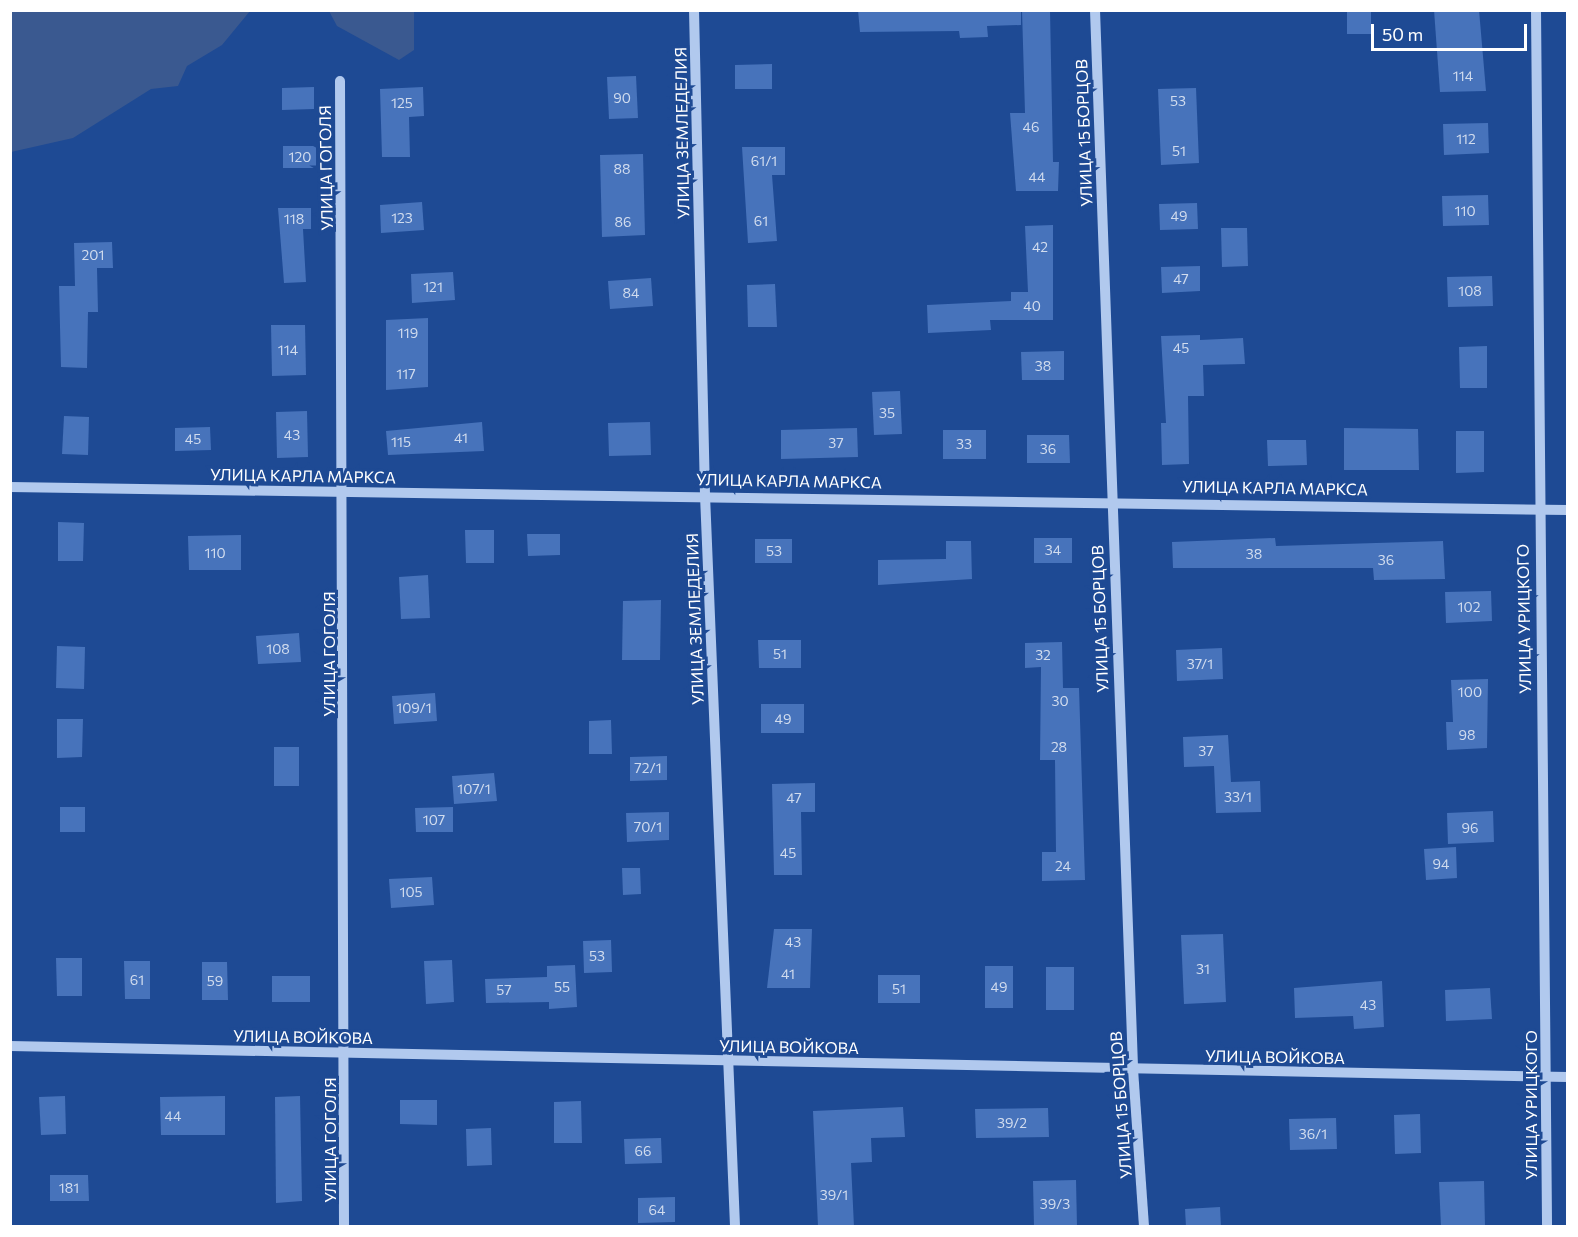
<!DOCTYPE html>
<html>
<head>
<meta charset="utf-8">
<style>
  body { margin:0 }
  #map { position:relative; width:1578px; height:1237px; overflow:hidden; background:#1e4a94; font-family:Commissioner,sans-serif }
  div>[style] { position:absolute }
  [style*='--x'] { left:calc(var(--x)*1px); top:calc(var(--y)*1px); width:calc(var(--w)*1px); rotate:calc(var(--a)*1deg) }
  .water>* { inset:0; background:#3a5990 }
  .building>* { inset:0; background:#4773bb }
  .minor>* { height:10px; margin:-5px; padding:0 5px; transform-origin:5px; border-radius:5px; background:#b1c9ee }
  span { translate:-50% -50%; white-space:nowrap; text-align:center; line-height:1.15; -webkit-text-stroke:6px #1e4a94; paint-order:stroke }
  .number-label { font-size:14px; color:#d1dcee }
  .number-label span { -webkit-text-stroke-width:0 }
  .street-label { font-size:16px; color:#fff }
  .frame { position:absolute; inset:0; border:12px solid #fff; pointer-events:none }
  .scale { position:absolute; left:1371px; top:24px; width:156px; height:27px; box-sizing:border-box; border:3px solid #fff; border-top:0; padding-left:8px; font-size:18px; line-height:21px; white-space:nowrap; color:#fff; -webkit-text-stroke:4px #1e4a94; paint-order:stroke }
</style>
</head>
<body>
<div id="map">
  <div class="water">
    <i style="clip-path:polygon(10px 11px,11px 10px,250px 11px,222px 45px,187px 66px,178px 86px,151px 89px,73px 138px,11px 152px)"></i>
    <i style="clip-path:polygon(329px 11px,414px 11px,414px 50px,399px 60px,337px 26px)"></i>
  </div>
  <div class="building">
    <i style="clip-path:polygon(858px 10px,1021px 10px,1021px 25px,987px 26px,988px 37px,960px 38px,959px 31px,860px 32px)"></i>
    <i style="clip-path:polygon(1022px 10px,1050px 10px,1053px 162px,1059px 162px,1058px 191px,1016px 191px,1010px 113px,1025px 113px)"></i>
    <i style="clip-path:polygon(1347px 10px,1371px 10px,1371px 34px,1347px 34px)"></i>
    <i style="clip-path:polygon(1434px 10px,1479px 10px,1486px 91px,1440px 92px)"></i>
    <i style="clip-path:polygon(772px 64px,772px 89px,735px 89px,735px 65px)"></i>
    <i style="clip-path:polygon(636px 76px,638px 118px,609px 119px,607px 77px)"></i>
    <i style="clip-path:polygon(314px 87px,314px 109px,282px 110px,282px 88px)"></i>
    <i style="clip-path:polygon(423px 87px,424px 116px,409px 117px,410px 157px,382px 157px,380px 89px)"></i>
    <i style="clip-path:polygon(1196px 88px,1199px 163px,1161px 165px,1158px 89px)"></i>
    <i style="clip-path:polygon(1488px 123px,1489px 153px,1444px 155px,1443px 124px)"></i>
    <i style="clip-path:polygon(283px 146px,316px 146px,316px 168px,283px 168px)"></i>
    <i style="clip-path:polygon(742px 147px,785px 147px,785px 175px,772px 175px,777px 241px,748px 243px)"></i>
    <i style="clip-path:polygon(643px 154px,645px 235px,602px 237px,600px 155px)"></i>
    <i style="clip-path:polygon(1488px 195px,1489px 225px,1443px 226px,1442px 196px)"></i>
    <i style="clip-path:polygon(422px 202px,424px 230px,381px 233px,380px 205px)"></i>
    <i style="clip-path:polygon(1197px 203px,1198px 229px,1160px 230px,1159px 204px)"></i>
    <i style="clip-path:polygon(278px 208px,311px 208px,311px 229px,303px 229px,306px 282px,284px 283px)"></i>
    <i style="clip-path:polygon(1053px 225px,1053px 320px,990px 320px,991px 330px,928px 333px,927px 305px,1011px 301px,1011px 292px,1028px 292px,1025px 226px)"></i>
    <i style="clip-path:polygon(1221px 228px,1247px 228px,1248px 266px,1222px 267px)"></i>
    <i style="clip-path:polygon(112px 242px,113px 268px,97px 268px,98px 312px,88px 312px,87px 368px,61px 367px,59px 286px,75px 286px,74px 243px)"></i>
    <i style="clip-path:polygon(1200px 266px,1200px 291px,1162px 293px,1161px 267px)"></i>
    <i style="clip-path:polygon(453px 272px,455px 300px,412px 303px,411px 274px)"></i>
    <i style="clip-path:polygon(1492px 276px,1493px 306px,1448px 307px,1447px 277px)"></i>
    <i style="clip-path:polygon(651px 278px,653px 306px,610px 309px,608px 281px)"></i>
    <i style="clip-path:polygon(775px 284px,777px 327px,748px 327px,747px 285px)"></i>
    <i style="clip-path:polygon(428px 318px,428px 387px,386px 390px,386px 320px)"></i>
    <i style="clip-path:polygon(271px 325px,305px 325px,306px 375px,272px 376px)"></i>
    <i style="clip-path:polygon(1200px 335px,1200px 340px,1243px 338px,1245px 364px,1203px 365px,1204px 396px,1188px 396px,1189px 464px,1162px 465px,1161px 423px,1166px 423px,1161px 336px)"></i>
    <i style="clip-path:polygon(1487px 346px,1487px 388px,1460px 388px,1459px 347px)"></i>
    <i style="clip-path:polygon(1064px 351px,1064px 380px,1022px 380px,1021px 352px)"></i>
    <i style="clip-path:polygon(900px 391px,902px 434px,874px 435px,872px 392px)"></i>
    <i style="clip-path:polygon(307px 411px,308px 457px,277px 458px,276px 412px)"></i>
    <i style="clip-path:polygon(64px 416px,89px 417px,88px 455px,62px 454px)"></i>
    <i style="clip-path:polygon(482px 422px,484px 451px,388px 455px,386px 431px)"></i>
    <i style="clip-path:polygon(650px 422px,651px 455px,609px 456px,608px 423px)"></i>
    <i style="clip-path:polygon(210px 427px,211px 450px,175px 451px,175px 428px)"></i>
    <i style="clip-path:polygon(857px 428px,858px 457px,781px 459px,781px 430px)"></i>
    <i style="clip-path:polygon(1344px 428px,1418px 429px,1419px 470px,1344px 470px)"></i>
    <i style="clip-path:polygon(943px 430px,986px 430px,986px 459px,943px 459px)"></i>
    <i style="clip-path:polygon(1456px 431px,1484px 431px,1484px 472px,1456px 473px)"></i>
    <i style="clip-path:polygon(1027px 435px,1069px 435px,1070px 463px,1027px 463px)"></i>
    <i style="clip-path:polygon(1267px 440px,1306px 440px,1307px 465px,1268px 466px)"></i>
    <i style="clip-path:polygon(58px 522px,84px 523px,83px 561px,58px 561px)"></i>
    <i style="clip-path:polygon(465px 530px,494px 530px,494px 563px,466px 563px)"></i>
    <i style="clip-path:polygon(527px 534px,560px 534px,560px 555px,528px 556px)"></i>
    <i style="clip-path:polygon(241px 535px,241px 570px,189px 570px,188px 536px)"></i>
    <i style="clip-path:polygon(1034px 538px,1072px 538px,1072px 563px,1034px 563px)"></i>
    <i style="clip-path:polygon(1275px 538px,1276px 546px,1443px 541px,1445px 579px,1374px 580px,1373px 568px,1173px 568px,1172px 542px)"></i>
    <i style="clip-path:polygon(755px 539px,792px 539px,792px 563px,755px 563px)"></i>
    <i style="clip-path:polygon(946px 541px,971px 541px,972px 579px,878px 585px,878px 560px,946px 559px)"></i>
    <i style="clip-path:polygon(428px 575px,430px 618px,401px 619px,399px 577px)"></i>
    <i style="clip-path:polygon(1491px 591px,1492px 621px,1446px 623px,1445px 592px)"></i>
    <i style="clip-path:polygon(661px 600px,660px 660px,622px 660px,623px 601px)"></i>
    <i style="clip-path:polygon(299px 633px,301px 662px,258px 664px,256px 636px)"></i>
    <i style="clip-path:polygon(758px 640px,801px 640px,801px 668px,759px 668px)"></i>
    <i style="clip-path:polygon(1062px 642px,1063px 688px,1079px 688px,1085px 880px,1042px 881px,1042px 852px,1056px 852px,1055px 760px,1040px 760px,1041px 667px,1025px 668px,1025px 643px)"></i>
    <i style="clip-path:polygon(57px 646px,85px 647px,84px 689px,56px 688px)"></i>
    <i style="clip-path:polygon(1222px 648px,1223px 679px,1177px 681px,1176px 650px)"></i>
    <i style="clip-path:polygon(1488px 679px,1487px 748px,1447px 750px,1446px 722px,1453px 722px,1451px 680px)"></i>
    <i style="clip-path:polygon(435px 693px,437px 721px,394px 724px,392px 696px)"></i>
    <i style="clip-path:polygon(761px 704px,804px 704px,804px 733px,761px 733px)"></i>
    <i style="clip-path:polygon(57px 719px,83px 719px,82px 757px,57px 758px)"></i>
    <i style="clip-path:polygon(611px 720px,612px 754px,589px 754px,589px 721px)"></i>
    <i style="clip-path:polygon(1228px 735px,1231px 782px,1260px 781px,1261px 812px,1216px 813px,1214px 766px,1184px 767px,1183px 737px)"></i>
    <i style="clip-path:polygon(274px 747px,299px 747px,299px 786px,274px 786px)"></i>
    <i style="clip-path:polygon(667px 756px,667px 780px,630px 781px,630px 757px)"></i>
    <i style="clip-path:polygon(494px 773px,497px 801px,454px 804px,452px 776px)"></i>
    <i style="clip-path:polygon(815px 783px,815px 812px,801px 812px,802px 875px,774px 875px,772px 784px)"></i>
    <i style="clip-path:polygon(60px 807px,85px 807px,85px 832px,60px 832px)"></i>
    <i style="clip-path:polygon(453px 807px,453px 832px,416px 832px,415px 808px)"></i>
    <i style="clip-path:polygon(1493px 811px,1494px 842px,1448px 844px,1447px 813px)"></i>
    <i style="clip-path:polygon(669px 812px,669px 840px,627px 842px,626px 813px)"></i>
    <i style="clip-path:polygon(1456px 847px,1457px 878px,1426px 880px,1424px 849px)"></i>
    <i style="clip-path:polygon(622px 868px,640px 868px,641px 894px,623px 895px)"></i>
    <i style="clip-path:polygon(432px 877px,434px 905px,391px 908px,389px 879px)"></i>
    <i style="clip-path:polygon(774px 929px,812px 929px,810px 988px,767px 988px)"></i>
    <i style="clip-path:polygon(1223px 934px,1226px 1002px,1184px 1004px,1181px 935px)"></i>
    <i style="clip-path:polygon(611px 940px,612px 972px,584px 973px,583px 941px)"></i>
    <i style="clip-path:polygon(56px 958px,82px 958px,82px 996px,57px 996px)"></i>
    <i style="clip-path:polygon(452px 960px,454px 1002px,426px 1004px,424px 961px)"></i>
    <i style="clip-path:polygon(124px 961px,150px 961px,150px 999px,125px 999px)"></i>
    <i style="clip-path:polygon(202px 962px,227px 962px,228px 1000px,202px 1000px)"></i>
    <i style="clip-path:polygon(575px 965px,577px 1007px,549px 1009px,549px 1002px,486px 1003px,485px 979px,547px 977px,547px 966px)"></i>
    <i style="clip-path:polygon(985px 966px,1013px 966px,1013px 1008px,985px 1008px)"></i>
    <i style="clip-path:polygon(1046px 967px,1074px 967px,1074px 1010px,1046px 1010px)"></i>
    <i style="clip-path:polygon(878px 975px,920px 975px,920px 1003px,878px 1003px)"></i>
    <i style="clip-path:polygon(272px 976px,310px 976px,310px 1002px,272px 1002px)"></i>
    <i style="clip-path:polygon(1382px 981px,1384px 1027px,1354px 1029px,1353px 1016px,1295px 1018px,1294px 988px)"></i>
    <i style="clip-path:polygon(1490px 988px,1492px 1019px,1446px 1021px,1445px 990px)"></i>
    <i style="clip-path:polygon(65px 1096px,66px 1134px,41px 1135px,39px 1097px)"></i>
    <i style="clip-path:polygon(225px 1096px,225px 1135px,161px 1135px,160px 1097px)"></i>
    <i style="clip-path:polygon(300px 1096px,302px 1201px,276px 1203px,275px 1097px)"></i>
    <i style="clip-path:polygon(400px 1100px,437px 1100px,437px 1125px,400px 1124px)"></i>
    <i style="clip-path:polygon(581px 1101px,582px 1143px,554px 1143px,554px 1102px)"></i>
    <i style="clip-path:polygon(903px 1107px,905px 1137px,871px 1138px,872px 1162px,851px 1163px,854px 1227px,818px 1227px,813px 1111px)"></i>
    <i style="clip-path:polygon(1048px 1108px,1049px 1137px,976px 1138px,975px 1109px)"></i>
    <i style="clip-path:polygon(1420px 1114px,1421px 1153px,1395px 1154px,1394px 1115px)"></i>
    <i style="clip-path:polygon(1336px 1118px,1337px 1149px,1290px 1150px,1289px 1119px)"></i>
    <i style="clip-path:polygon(491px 1128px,492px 1165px,467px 1166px,466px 1129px)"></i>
    <i style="clip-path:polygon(661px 1138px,662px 1163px,625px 1164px,624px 1139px)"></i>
    <i style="clip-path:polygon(50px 1175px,88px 1175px,89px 1201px,50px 1201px)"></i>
    <i style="clip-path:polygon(1076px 1180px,1077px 1227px,1034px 1227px,1033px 1181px)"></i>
    <i style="clip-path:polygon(1484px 1181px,1485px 1227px,1441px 1227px,1439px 1182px)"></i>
    <i style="clip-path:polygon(675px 1197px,675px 1222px,638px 1223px,638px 1198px)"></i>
    <i style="clip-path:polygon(1220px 1207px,1221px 1227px,1186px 1227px,1185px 1209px)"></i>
  </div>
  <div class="minor">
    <i style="--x:694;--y:10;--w:485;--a:88.7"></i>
    <i style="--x:705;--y:495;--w:732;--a:87.65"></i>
    <i style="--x:1095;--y:10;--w:1060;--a:87.94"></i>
    <i style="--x:1133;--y:1069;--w:157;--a:86"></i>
    <i style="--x:1536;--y:10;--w:1216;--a:89.48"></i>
    <i style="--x:340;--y:81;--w:1145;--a:89.8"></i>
    <i style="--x:10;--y:487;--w:1558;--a:0.85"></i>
    <i style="--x:10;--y:1046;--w:1558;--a:1.14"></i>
  </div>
  <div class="number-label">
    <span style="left:1463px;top:76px">114</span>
    <span style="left:622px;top:98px">90</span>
    <span style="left:1178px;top:101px">53</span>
    <span style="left:402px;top:103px">125</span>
    <span style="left:1031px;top:127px">46</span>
    <span style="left:1466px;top:139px">112</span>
    <span style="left:1179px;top:151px">51</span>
    <span style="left:300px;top:157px">120</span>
    <span style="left:764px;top:161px">61/1</span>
    <span style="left:622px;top:169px">88</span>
    <span style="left:1037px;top:177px">44</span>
    <span style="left:1465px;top:211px">110</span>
    <span style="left:1179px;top:216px">49</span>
    <span style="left:402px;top:218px">123</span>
    <span style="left:294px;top:219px">118</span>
    <span style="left:761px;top:221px">61</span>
    <span style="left:623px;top:222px">86</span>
    <span style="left:1040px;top:247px">42</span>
    <span style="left:93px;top:255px">201</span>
    <span style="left:1181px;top:279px">47</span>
    <span style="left:433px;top:287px">121</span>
    <span style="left:1470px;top:291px">108</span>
    <span style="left:631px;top:293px">84</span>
    <span style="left:1032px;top:306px">40</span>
    <span style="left:408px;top:333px">119</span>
    <span style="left:1181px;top:348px">45</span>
    <span style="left:288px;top:350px">114</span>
    <span style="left:1043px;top:366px">38</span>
    <span style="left:406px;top:374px">117</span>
    <span style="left:887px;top:413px">35</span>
    <span style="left:292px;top:435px">43</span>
    <span style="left:461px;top:438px">41</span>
    <span style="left:193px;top:439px">45</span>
    <span style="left:401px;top:442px">115</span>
    <span style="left:836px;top:443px">37</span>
    <span style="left:964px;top:444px">33</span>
    <span style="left:1048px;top:449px">36</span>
    <span style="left:1053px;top:550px">34</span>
    <span style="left:774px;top:551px">53</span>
    <span style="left:215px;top:553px">110</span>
    <span style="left:1254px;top:554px">38</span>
    <span style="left:1386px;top:560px">36</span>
    <span style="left:1469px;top:607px">102</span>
    <span style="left:278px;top:649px">108</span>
    <span style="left:780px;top:654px">51</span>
    <span style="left:1043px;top:655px">32</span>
    <span style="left:1200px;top:664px">37/1</span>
    <span style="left:1470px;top:692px">100</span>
    <span style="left:1060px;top:701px">30</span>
    <span style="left:414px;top:708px">109/1</span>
    <span style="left:783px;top:719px">49</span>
    <span style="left:1467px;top:735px">98</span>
    <span style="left:1059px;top:747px">28</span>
    <span style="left:1206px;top:751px">37</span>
    <span style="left:648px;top:768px">72/1</span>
    <span style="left:474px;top:789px">107/1</span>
    <span style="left:1238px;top:797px">33/1</span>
    <span style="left:794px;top:798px">47</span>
    <span style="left:434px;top:820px">107</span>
    <span style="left:648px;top:827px">70/1</span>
    <span style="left:1470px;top:828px">96</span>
    <span style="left:788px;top:853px">45</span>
    <span style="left:1441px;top:864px">94</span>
    <span style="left:1063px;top:866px">24</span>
    <span style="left:411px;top:892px">105</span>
    <span style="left:793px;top:942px">43</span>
    <span style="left:597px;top:956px">53</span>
    <span style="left:1203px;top:969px">31</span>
    <span style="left:788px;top:974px">41</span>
    <span style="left:137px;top:980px">61</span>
    <span style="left:215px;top:981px">59</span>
    <span style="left:562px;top:987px">55</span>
    <span style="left:999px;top:987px">49</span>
    <span style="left:899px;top:989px">51</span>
    <span style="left:504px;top:990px">57</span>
    <span style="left:1368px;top:1005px">43</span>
    <span style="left:173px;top:1116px">44</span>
    <span style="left:1012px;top:1123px">39/2</span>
    <span style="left:1313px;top:1134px">36/1</span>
    <span style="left:643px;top:1151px">66</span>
    <span style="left:69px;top:1188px">181</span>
    <span style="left:834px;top:1195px">39/1</span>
    <span style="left:1055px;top:1204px">39/3</span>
    <span style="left:657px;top:1210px">64</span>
  </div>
  <div class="street-label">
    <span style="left:682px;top:133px;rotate:-91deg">УЛИЦА ЗЕМЛЕДЕЛИЯ</span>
    <span style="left:1084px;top:133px;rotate:-92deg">УЛИЦА 15 БОРЦОВ</span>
    <span style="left:326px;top:168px;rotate:-91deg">УЛИЦА ГОГОЛЯ</span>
    <span style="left:303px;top:476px;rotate:1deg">УЛИЦА КАРЛА МАРКСА</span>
    <span style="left:789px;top:481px;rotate:1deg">УЛИЦА КАРЛА МАРКСА</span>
    <span style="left:1275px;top:488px;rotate:1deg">УЛИЦА КАРЛА МАРКСА</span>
    <span style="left:695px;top:619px;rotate:-92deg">УЛИЦА ЗЕМЛЕДЕЛИЯ</span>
    <span style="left:1100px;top:619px;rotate:-92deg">УЛИЦА 15 БОРЦОВ</span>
    <span style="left:1524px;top:619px;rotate:-91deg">УЛИЦА УРИЦКОГО</span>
    <span style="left:329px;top:654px;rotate:-90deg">УЛИЦА ГОГОЛЯ</span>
    <span style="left:303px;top:1037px;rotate:1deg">УЛИЦА ВОЙКОВА</span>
    <span style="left:789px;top:1047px;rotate:1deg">УЛИЦА ВОЙКОВА</span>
    <span style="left:1275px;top:1057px;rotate:1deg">УЛИЦА ВОЙКОВА</span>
    <span style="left:1121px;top:1105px;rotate:-94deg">УЛИЦА 15 БОРЦОВ</span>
    <span style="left:1531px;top:1105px;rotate:-90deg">УЛИЦА УРИЦКОГО</span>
    <span style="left:330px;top:1140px;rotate:-90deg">УЛИЦА ГОГОЛЯ</span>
  </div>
  <div class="frame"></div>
  <div class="scale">50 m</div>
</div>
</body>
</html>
